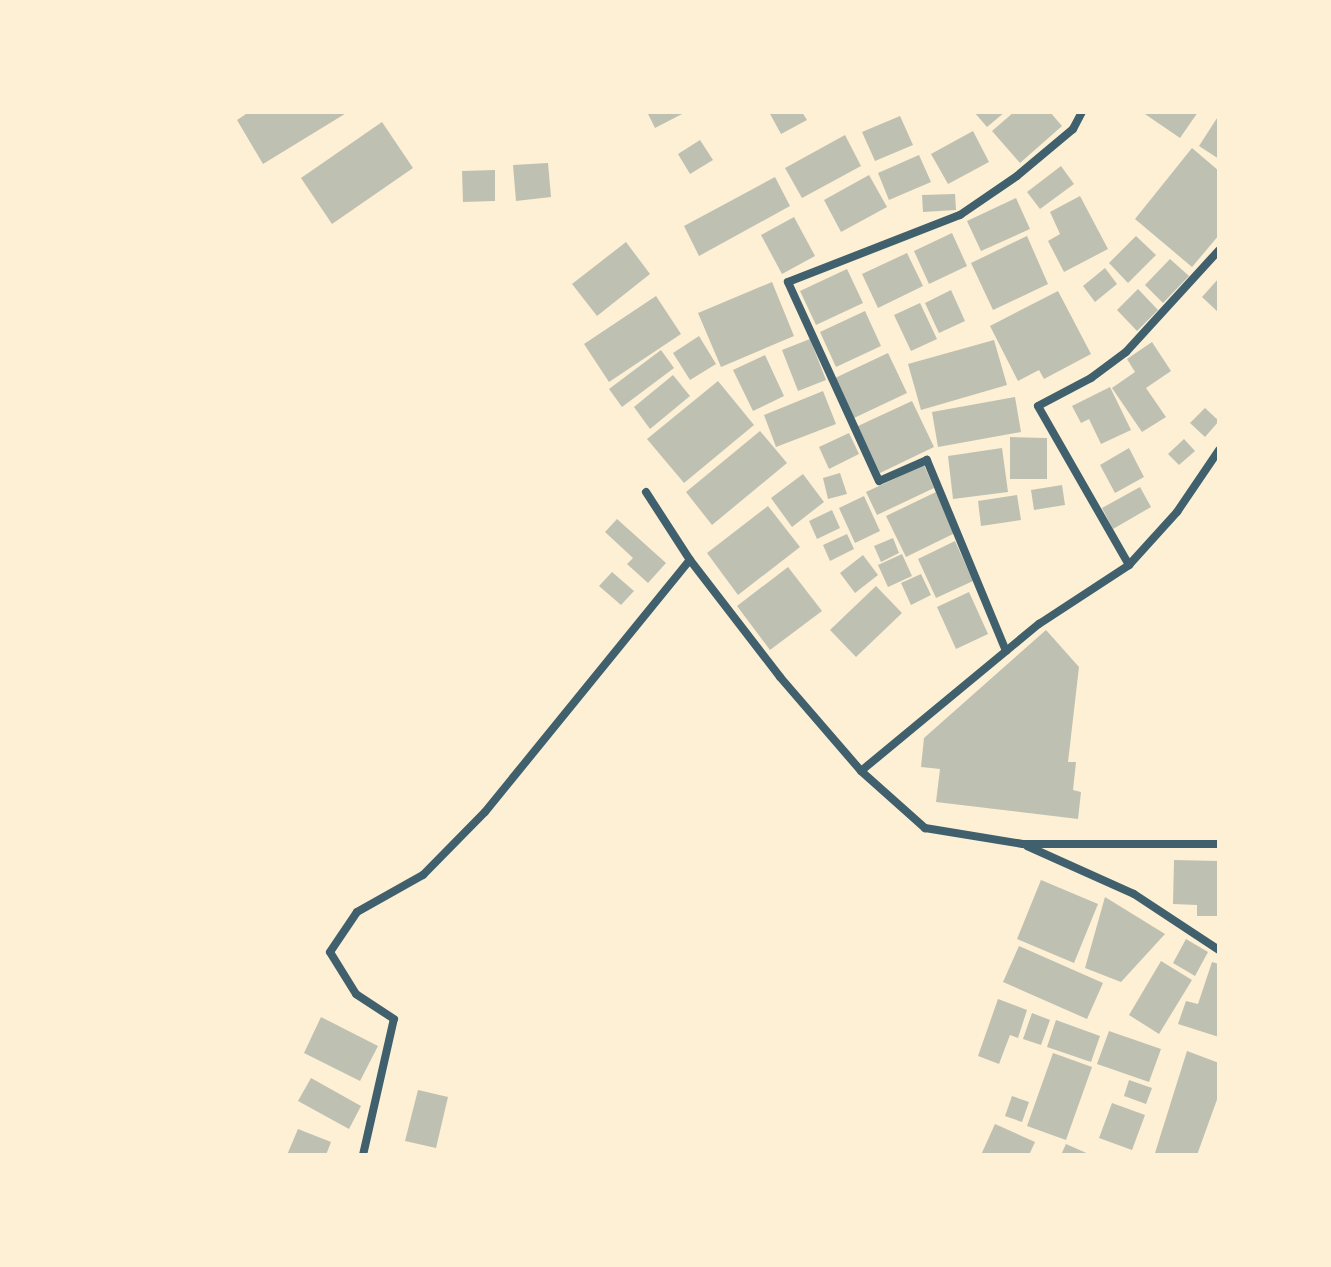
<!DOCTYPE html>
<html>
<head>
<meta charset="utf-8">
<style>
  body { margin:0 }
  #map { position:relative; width:1331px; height:1267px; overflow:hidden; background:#fdf0d5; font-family:Literata,serif }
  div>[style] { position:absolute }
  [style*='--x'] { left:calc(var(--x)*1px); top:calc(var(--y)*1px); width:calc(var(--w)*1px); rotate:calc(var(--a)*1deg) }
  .building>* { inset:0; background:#bec0b2 }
  .minor>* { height:8px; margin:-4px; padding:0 4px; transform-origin:4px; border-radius:4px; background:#3f606c }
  span { translate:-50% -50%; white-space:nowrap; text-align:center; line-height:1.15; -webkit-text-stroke:8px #fdf0d5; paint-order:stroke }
  .frame { position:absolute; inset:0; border:114px solid #fdf0d5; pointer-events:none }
</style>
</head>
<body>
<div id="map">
  <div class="building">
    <i style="clip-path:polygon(249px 112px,298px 113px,348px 112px,263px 164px,237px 120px)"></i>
    <i style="clip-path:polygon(647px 112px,686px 112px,655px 128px)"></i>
    <i style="clip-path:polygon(769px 112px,802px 112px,807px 120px,781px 134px)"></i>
    <i style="clip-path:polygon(974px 112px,1005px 112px,987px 127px)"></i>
    <i style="clip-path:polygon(1014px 112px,1050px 112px,1062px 126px,1020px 163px,992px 131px)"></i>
    <i style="clip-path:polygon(1142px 112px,1198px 112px,1180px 138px)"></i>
    <i style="clip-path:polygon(1219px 115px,1219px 159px,1199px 146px)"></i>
    <i style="clip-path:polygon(900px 116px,913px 145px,875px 161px,862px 132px)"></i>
    <i style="clip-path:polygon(382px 122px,413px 168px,332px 224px,301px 178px)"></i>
    <i style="clip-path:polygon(973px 131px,989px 162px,948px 184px,931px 154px)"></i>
    <i style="clip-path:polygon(845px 135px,861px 166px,802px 198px,785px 168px)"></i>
    <i style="clip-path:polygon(700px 140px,713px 160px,690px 174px,678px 154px)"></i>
    <i style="clip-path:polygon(1192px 148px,1219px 171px,1219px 235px,1192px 267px,1135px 219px)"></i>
    <i style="clip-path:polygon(919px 155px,931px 182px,889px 200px,878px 173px)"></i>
    <i style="clip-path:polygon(548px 163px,551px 197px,516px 201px,513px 165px)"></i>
    <i style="clip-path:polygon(1061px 166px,1074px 184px,1040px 209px,1027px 192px)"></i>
    <i style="clip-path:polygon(495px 170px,495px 201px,463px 202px,462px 171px)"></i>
    <i style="clip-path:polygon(869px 175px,887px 207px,841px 232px,824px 200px)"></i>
    <i style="clip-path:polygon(775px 177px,790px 206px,699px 256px,684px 226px)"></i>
    <i style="clip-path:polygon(955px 194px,956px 210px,923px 212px,922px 195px)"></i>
    <i style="clip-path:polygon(1080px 196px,1108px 249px,1064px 272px,1048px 241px,1060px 234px,1050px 212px)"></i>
    <i style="clip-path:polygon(1016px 198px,1030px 229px,981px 251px,967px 221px)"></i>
    <i style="clip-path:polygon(794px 217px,815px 256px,782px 274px,761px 235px)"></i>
    <i style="clip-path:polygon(952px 233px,967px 266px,929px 284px,914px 251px)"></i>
    <i style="clip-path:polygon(1027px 236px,1048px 284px,993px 310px,971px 263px)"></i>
    <i style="clip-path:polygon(1136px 236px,1156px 255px,1128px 283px,1109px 263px)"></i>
    <i style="clip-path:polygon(626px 242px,650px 274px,597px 316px,572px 284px)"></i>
    <i style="clip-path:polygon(907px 253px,923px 286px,878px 308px,862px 274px)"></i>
    <i style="clip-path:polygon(1170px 259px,1189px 276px,1163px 303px,1145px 285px)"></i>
    <i style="clip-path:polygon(1105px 268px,1117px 284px,1095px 302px,1083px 286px)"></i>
    <i style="clip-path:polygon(847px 269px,863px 303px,816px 325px,800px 291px)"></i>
    <i style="clip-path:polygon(1219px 278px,1219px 313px,1202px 297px)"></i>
    <i style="clip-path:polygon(772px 282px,794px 336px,721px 367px,698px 313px)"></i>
    <i style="clip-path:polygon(1138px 289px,1158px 310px,1137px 331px,1117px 310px)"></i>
    <i style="clip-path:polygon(951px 290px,965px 321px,939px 333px,925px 303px)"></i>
    <i style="clip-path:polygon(1058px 291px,1091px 354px,1044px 379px,1039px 370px,1018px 381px,990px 326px)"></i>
    <i style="clip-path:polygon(656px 296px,681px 334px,609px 382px,584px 344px)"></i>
    <i style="clip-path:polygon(920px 303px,937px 339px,911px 351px,894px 315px)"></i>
    <i style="clip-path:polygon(865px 311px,881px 346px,836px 367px,820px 332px)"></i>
    <i style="clip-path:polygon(699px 336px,716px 364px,690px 380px,673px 353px)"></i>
    <i style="clip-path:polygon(810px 339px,826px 380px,798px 391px,782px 350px)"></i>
    <i style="clip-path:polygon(994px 340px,1007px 385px,921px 410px,908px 364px)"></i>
    <i style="clip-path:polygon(1152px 342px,1171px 371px,1146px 388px,1166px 417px,1142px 432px,1112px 388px,1135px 372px,1127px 359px)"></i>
    <i style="clip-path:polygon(661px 350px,674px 368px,622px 407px,609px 389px)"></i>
    <i style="clip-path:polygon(888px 353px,907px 393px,854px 418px,835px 378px)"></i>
    <i style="clip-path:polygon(765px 355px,784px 396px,753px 411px,733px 370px)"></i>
    <i style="clip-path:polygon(673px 375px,690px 396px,650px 429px,634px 407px)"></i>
    <i style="clip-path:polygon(718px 381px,754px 425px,684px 483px,647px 439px)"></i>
    <i style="clip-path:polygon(1110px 387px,1131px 430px,1101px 444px,1089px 419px,1081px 423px,1072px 406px)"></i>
    <i style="clip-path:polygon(823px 391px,836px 424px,776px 447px,764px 415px)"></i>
    <i style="clip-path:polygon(1015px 397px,1021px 432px,938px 447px,932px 412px)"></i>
    <i style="clip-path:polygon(912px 401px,934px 447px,880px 473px,858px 426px)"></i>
    <i style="clip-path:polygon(1205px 408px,1219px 421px,1205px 437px,1190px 423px)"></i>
    <i style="clip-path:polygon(760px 431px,787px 463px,712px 525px,686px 492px)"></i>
    <i style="clip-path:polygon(849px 433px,859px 454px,829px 469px,819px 447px)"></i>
    <i style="clip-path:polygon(1010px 437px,1047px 438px,1047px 479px,1010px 479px)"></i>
    <i style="clip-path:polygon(1184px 439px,1195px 451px,1179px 465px,1168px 454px)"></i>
    <i style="clip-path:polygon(1002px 448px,1008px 492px,953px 499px,948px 456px)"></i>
    <i style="clip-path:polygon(1129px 448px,1144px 477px,1115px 493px,1100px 465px)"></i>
    <i style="clip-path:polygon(924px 465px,934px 488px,877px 515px,866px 492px)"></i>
    <i style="clip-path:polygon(840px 473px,847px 494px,828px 499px,823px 478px)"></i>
    <i style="clip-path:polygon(803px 474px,824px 502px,792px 527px,771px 498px)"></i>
    <i style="clip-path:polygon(1062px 485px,1065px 505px,1034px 510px,1031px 490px)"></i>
    <i style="clip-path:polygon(1140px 487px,1151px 507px,1113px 529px,1102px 508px)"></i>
    <i style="clip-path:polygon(936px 492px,955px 533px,906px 557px,886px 516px)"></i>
    <i style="clip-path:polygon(1017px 495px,1021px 520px,981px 526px,978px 501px)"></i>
    <i style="clip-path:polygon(864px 496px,880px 531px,855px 543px,839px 508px)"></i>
    <i style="clip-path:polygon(768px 506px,800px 547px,738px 595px,707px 553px)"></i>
    <i style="clip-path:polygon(832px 510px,840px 528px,817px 539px,809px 521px)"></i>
    <i style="clip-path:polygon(617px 519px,666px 563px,648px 583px,627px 564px,633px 558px,605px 532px)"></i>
    <i style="clip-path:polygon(847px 534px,854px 549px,830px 561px,823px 545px)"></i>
    <i style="clip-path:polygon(893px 538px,899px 553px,881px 562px,874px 546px)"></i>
    <i style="clip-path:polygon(955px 541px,973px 581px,936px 598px,918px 559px)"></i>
    <i style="clip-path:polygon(902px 554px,912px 576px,888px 587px,878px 565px)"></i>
    <i style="clip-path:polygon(863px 555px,878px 575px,855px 593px,840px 573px)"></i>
    <i style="clip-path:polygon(788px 567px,822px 611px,770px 650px,737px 606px)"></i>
    <i style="clip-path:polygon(612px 572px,634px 591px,621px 605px,599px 586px)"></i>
    <i style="clip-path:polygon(921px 574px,931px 595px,911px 605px,901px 583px)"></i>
    <i style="clip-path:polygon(876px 586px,902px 613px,856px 657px,830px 630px)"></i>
    <i style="clip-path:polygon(969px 592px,988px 634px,956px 649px,937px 607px)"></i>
    <i style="clip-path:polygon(1046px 630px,1079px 667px,1068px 762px,1076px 762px,1073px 790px,1081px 792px,1078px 819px,936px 802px,940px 769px,921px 767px,924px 738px)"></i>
    <i style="clip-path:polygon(1174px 860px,1219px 861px,1219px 916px,1197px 916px,1197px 905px,1173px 904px)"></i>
    <i style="clip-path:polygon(1041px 880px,1098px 904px,1074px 963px,1017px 939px)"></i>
    <i style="clip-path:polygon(1105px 897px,1165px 934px,1121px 982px,1085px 968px)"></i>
    <i style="clip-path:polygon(1186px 939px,1208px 952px,1195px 976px,1173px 963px)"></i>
    <i style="clip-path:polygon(1019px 946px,1103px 983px,1087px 1019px,1003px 982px)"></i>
    <i style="clip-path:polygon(1161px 961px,1192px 980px,1159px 1034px,1129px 1015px)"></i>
    <i style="clip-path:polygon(1212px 962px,1219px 964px,1219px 1037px,1178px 1024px,1186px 1001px,1198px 1004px)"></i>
    <i style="clip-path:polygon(998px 999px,1027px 1010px,1018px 1038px,1010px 1035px,999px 1064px,978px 1056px)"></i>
    <i style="clip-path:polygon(1032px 1013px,1050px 1020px,1041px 1045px,1023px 1039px)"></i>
    <i style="clip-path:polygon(321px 1017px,378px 1046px,360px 1081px,304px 1053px)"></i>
    <i style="clip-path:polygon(1056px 1020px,1100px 1036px,1091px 1062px,1047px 1047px)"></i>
    <i style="clip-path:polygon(1109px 1031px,1161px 1049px,1149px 1082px,1097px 1064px)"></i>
    <i style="clip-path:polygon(1187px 1051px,1219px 1063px,1219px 1094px,1197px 1155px,1160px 1155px,1155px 1153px)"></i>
    <i style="clip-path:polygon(1053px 1053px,1092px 1067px,1066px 1140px,1027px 1126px)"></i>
    <i style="clip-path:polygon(311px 1078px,361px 1106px,349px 1129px,298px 1101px)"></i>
    <i style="clip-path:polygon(1129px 1080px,1152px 1088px,1146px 1104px,1124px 1096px)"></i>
    <i style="clip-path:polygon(418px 1090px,448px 1097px,436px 1148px,405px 1141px)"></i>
    <i style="clip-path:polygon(1012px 1096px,1029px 1102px,1022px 1122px,1005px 1116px)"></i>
    <i style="clip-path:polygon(1112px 1103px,1145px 1115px,1132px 1150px,1099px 1138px)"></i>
    <i style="clip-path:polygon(995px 1124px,1035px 1142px,1029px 1155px,981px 1155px)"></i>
    <i style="clip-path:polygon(298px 1129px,331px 1142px,326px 1155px,287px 1155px)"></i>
    <i style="clip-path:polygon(1066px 1144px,1091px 1155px,1061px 1155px)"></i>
  </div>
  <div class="minor">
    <i style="--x:646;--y:492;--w:81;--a:57.1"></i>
    <i style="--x:690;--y:560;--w:148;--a:52.4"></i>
    <i style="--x:780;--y:677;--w:124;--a:49.2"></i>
    <i style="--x:861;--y:771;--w:86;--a:41.7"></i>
    <i style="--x:925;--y:828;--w:99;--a:9.3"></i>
    <i style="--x:1023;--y:844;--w:196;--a:0"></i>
    <i style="--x:1129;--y:565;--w:183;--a:-119.8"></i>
    <i style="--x:1038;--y:406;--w:60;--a:-27.8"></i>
    <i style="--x:1091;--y:378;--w:44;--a:-36.6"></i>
    <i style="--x:1126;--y:352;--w:138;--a:-47.6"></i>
    <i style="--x:1006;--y:651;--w:207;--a:-112.5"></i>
    <i style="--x:927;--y:460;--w:52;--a:156.4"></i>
    <i style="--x:879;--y:481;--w:219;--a:-114.6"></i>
    <i style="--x:788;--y:282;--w:185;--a:-21.3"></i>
    <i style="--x:960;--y:215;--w:69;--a:-34.4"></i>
    <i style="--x:1017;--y:176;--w:73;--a:-40"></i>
    <i style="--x:1073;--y:129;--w:19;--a:-62"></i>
    <i style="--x:861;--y:771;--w:231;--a:-39.6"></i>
    <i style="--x:1039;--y:624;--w:108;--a:-33.2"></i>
    <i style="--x:1129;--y:565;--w:72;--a:-47.8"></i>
    <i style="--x:1177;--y:512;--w:75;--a:-55.9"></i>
    <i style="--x:1027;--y:846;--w:117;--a:24.2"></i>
    <i style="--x:1134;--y:894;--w:102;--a:33.4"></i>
    <i style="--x:363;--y:1155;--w:139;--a:-77.2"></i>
    <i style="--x:394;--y:1019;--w:45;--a:-146.7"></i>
    <i style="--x:356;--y:994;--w:49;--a:-121.8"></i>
    <i style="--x:330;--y:952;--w:48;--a:-56"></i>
    <i style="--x:357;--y:912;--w:76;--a:-29.3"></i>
    <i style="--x:423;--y:875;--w:88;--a:-45.5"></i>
    <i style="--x:485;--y:812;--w:325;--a:-50.9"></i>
  </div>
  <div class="frame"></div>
</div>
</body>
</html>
